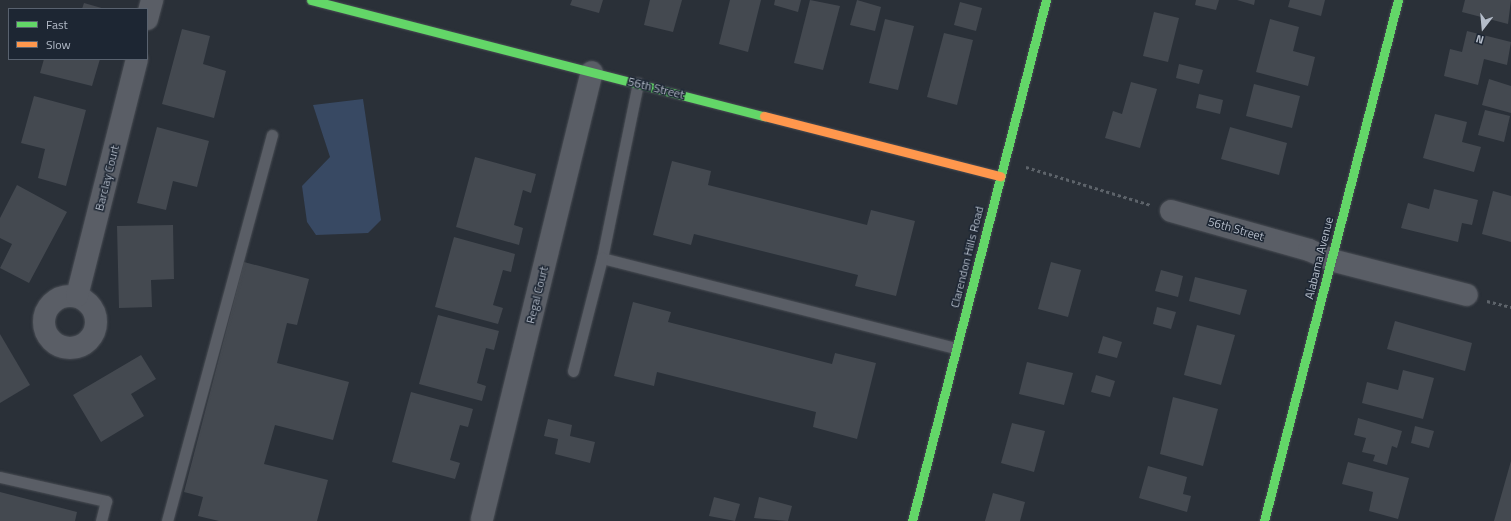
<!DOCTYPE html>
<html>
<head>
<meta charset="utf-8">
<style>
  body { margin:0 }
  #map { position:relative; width:1511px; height:521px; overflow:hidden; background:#2a3038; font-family:"Titillium Web",sans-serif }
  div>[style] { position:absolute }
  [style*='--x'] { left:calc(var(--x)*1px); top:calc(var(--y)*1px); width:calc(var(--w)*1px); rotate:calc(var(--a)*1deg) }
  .water>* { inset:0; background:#384963 }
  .building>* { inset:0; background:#444950 }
  .path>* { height:2.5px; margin-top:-1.25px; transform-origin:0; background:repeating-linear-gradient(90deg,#5d636a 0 3px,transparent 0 6px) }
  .roads { filter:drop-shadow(0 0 1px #484c53) drop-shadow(0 0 1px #484c53) }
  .lane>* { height:11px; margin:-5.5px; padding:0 5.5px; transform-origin:5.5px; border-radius:5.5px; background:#5a5e66 }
  .street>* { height:22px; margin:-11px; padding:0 11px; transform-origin:11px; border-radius:11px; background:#5a5e66 }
  .street>.ring { margin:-11px; padding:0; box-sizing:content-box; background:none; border:22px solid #5a5e66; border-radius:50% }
  .fast>* { height:9px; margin:-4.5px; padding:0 4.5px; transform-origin:4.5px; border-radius:4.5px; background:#63d668 }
  .slow>* { height:9px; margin:-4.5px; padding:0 4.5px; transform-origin:4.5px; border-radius:4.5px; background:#ff974d }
  span { translate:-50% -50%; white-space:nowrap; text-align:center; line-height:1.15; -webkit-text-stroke:3px #1d2633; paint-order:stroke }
  .street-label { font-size:12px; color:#b4bcc9 }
  .legend { position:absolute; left:8px; top:8px; width:140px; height:52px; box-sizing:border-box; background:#1d2633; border:1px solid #59626f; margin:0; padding:5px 7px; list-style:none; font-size:12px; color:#b4bcc9 }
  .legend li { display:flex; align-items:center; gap:8px; height:20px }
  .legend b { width:20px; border:1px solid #59626f }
  .north { position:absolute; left:1463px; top:8px; width:40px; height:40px; -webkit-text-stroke:3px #1d2633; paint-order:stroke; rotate:196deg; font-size:11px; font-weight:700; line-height:16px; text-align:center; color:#b4bcc9 }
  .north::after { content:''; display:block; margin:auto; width:14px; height:18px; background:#b4bcc9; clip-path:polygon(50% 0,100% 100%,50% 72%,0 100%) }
</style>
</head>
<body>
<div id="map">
  <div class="water">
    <i style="clip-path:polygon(363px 99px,381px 220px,368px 233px,316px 235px,307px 222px,302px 186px,330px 157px,313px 105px)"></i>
  </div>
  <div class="building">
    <i style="clip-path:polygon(572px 0,603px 0,599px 13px,570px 5px)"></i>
    <i style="clip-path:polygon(650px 0,682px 0,673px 32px,644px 25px)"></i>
    <i style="clip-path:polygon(730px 0,761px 0,748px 52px,719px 44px)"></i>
    <i style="clip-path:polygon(775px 0,801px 0,798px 12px,774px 5px)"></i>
    <i style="clip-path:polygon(810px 0,840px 6px,823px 70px,794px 63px)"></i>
    <i style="clip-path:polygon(857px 0,881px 7px,875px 31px,850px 25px)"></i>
    <i style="clip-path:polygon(1196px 0,1219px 0,1216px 10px,1195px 5px)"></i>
    <i style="clip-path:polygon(1237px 0,1255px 0,1254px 5px)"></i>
    <i style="clip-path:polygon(1290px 0,1325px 0,1321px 16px,1288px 7px)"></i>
    <i style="clip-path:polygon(1465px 0,1511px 0,1508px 24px,1462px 12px)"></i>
    <i style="clip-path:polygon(960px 2px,982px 8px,976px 31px,954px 25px)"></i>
    <i style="clip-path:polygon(84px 3px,105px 9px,82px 9px)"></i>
    <i style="clip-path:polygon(1154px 12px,1179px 18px,1168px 62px,1143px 56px)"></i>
    <i style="clip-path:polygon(885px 19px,914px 26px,898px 90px,869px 83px)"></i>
    <i style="clip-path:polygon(1270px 19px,1299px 27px,1293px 51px,1315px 57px,1308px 86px,1256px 72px)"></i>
    <i style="clip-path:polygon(182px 29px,210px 36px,203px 64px,226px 71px,214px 118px,162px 104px)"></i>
    <i style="clip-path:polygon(1467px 31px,1511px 42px,1507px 65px,1484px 59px,1478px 85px,1444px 76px,1450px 49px,1462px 52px)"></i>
    <i style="clip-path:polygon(944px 33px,973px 40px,957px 105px,927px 97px)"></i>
    <i style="clip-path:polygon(44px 59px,100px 59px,92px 86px,40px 73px)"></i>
    <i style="clip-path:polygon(1179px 64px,1203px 70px,1199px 84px,1176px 78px)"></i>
    <i style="clip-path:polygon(1489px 79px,1511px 86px,1511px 113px,1482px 105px)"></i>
    <i style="clip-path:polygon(1131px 82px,1157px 89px,1140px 148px,1105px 138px,1113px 111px,1122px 114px)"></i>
    <i style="clip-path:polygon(1254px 84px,1300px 96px,1292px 128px,1246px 116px)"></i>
    <i style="clip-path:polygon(1199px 94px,1223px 100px,1220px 114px,1196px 108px)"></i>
    <i style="clip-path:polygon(34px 96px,86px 110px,66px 186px,38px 178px,45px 149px,21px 143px)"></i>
    <i style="clip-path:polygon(1485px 110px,1510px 116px,1504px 142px,1478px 135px)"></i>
    <i style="clip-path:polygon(1435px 114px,1467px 122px,1462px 142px,1481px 147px,1474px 172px,1423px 158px)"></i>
    <i style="clip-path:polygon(157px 127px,209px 141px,197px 187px,173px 181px,166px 210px,137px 203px)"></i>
    <i style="clip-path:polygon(1230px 127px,1287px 143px,1279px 175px,1221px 159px)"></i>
    <i style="clip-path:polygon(475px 157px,536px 174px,531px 193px,523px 190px,514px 225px,523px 228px,519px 245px,456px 227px)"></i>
    <i style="clip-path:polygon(672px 161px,711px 171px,708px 185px,867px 225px,871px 210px,915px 221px,896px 296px,855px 286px,858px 275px,694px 234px,691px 245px,653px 235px)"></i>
    <i style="clip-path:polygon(17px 185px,67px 212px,29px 283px,0 268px,12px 244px,0 238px,0 218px)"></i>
    <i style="clip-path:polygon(1434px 189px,1478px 200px,1472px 225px,1462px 223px,1458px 242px,1401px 228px,1408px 203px,1429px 209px)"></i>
    <i style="clip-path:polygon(1493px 191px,1511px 196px,1511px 242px,1482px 234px)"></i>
    <i style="clip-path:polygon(173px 225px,174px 279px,151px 280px,152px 307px,119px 308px,117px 226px)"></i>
    <i style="clip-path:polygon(454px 237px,515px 254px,511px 272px,503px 270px,493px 305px,503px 308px,498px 324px,435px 307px)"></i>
    <i style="clip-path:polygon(244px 262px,309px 279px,297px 325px,287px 323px,277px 363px,349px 382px,333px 440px,275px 425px,264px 464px,328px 480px,317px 521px,219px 521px,198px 516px,203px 497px,184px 492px)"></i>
    <i style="clip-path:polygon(1051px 262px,1081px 270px,1068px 317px,1038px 309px)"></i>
    <i style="clip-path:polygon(1161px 270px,1183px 276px,1178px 297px,1155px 291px)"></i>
    <i style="clip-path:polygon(1195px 277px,1247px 290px,1240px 315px,1189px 301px)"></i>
    <i style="clip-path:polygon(633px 302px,671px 312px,668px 322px,832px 364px,835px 353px,876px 363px,857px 439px,813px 427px,816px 412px,657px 372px,654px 386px,614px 376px)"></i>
    <i style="clip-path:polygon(1157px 307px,1176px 312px,1171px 329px,1153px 324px)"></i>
    <i style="clip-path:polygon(438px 315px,499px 331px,494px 350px,486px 348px,477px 383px,486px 386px,482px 401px,419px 384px)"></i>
    <i style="clip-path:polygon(1395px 321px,1472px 343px,1465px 371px,1387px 349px)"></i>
    <i style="clip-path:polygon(1197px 325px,1235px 335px,1221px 385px,1184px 375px)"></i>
    <i style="clip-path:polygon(0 334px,30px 385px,0 403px)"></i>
    <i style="clip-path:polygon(1103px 336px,1122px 342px,1117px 358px,1098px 353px)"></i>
    <i style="clip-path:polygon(141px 355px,156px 379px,131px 394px,144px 416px,101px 442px,73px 395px)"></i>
    <i style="clip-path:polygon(1027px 362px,1073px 373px,1064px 405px,1019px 394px)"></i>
    <i style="clip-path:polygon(1403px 370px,1434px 378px,1423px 419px,1362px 403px,1367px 382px,1398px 390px)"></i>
    <i style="clip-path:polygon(1096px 375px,1115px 381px,1110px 397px,1091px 392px)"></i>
    <i style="clip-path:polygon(411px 392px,473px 409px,468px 427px,460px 425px,450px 460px,460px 463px,455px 479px,392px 462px)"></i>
    <i style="clip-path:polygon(1173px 397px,1218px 409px,1203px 466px,1160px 454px)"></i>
    <i style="clip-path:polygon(1358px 418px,1402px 431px,1397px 448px,1392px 446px,1387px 465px,1373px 461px,1375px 455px,1362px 452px,1366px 438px,1354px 435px)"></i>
    <i style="clip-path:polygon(548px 419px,572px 425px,570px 436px,595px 442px,590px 463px,555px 454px,558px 439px,544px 436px)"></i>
    <i style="clip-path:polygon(1012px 423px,1045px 431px,1034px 472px,1001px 463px)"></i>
    <i style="clip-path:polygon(1415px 426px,1434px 431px,1429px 448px,1411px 443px)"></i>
    <i style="clip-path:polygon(1511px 461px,1511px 521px,1494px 521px)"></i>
    <i style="clip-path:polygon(1348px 462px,1409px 478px,1398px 519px,1369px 511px,1373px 492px,1342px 484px)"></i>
    <i style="clip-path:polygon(1148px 466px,1187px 477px,1183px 494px,1191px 496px,1187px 512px,1139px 498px)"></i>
    <i style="clip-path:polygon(0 492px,77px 512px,75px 521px,0 521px)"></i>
    <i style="clip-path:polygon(993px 493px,1025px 502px,1020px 521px,985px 521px)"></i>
    <i style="clip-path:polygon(714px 497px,740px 504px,735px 521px,709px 516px)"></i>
    <i style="clip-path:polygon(759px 497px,792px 506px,788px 521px,754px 518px)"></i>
  </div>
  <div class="path">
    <i style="--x:1026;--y:167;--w:131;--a:16.9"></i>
    <i style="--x:1487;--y:301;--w:25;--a:14"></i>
  </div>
  <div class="roads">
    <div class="lane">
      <i style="--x:638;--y:83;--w:179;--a:101.6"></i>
      <i style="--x:602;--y:258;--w:365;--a:14.3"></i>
      <i style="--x:573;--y:371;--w:117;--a:-75.6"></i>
      <i style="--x:0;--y:477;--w:109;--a:12.8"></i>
      <i style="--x:106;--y:501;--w:21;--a:104"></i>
      <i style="--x:167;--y:521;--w:400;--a:-74.8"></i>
    </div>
    <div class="street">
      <i style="--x:147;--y:19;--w:20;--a:-75"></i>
      <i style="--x:1171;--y:211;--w:143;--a:15.8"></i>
      <i style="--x:1309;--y:250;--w:24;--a:24"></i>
      <i style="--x:1331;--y:260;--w:140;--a:14.4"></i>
      <i class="ring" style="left:44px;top:296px;width:30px;height:30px"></i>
      <i style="--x:77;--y:296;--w:244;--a:-75.8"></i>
      <i style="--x:482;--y:519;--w:460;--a:-76.2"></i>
    </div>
    <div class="fast">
      <i style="--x:311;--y:0;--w:468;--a:14.4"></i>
      <i style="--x:912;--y:521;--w:538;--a:-75.58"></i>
      <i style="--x:1264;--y:521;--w:538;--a:-75.58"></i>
    </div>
    <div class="slow">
      <i style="--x:764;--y:116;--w:244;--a:14.3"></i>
    </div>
  </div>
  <div class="street-label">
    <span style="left:656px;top:88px;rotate:14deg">56th Street</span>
    <span style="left:107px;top:178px;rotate:-76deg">Barclay Court</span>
    <span style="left:1236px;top:229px;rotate:16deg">56th Street</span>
    <span style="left:967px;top:257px;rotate:-76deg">Clarendon Hills Road</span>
    <span style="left:1319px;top:258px;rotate:-76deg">Alabama Avenue</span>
    <span style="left:537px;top:295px;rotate:-76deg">Regal Court</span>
  </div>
  <ul class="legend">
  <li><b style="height:5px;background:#63d668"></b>Fast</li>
  <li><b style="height:5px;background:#ff974d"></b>Slow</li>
  </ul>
  <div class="north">N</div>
</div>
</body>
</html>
